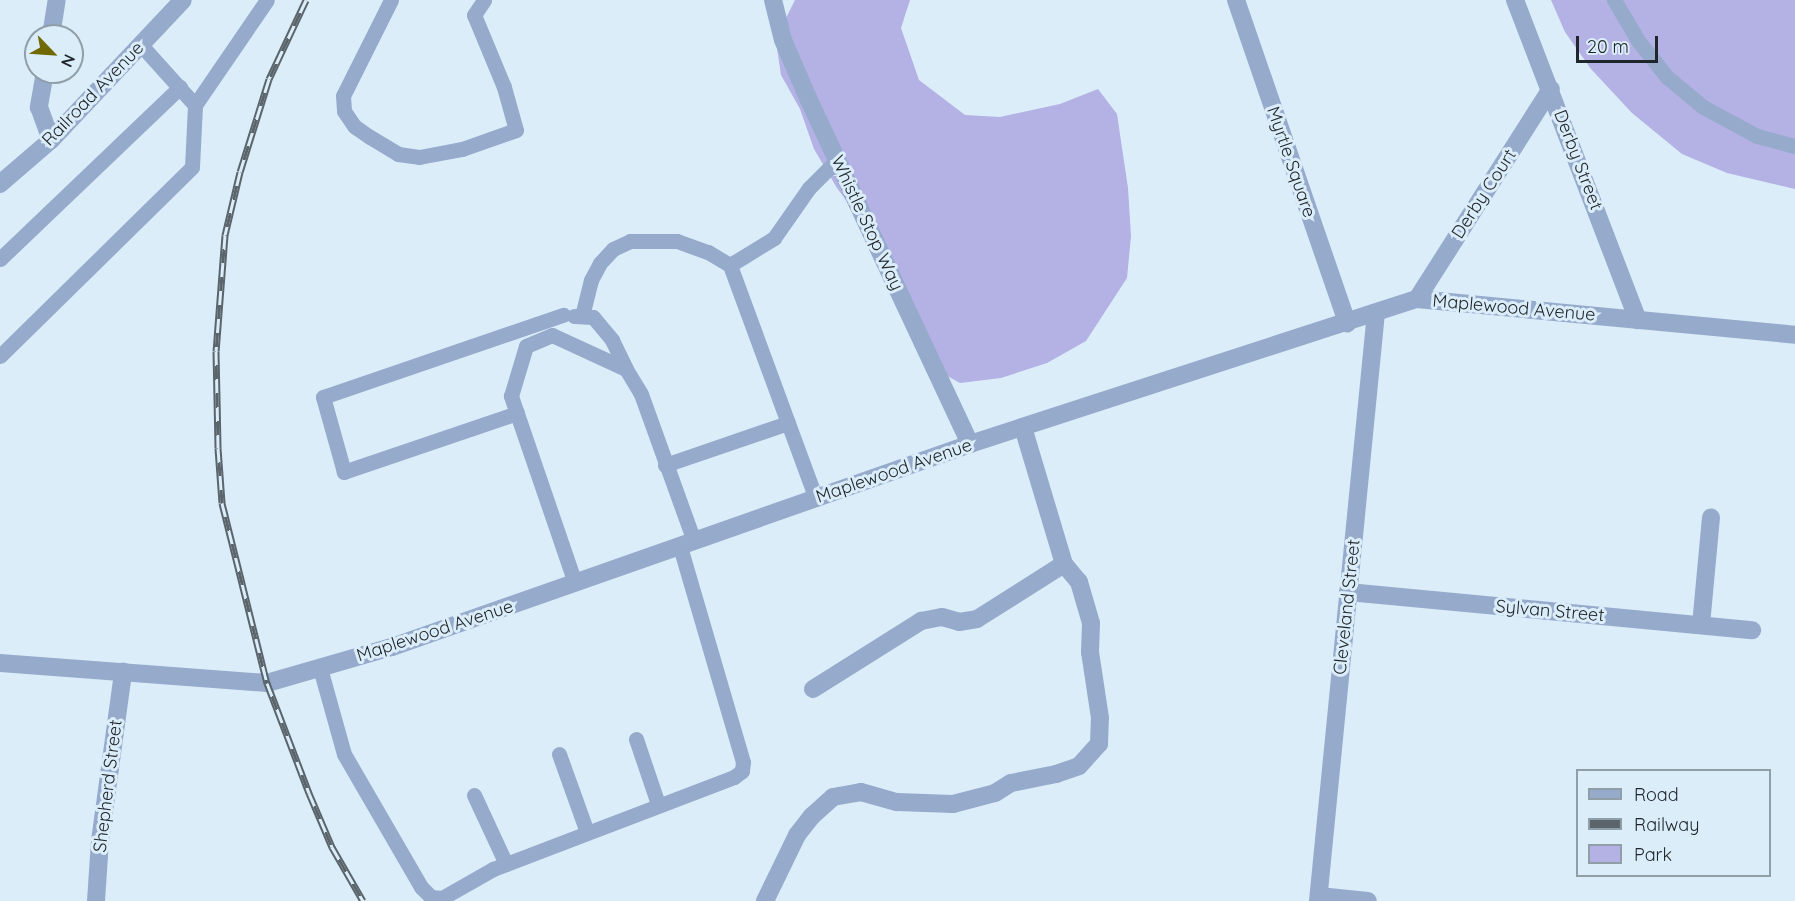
<!DOCTYPE html>
<html>
<head>
<meta charset="utf-8">
<style>
  body { margin:0 }
  #map { position:relative; width:1795px; height:901px; overflow:hidden; background:#dbedf9; font-family:Quicksand,sans-serif }
  div>[style] { position:absolute }
  [style*='--x'] { left:calc(var(--x)*1px); top:calc(var(--y)*1px); width:calc(var(--w)*1px); rotate:calc(var(--a)*1deg) }
  .green>* { inset:0; background:#b4b1e4 }
  .lane>* { height:15px; margin:-7.5px; padding:0 7.5px; transform-origin:7.5px; border-radius:7.5px; background:#96aacc }
  .street>* { height:18px; margin:-9px; padding:0 9px; transform-origin:9px; border-radius:9px; background:#96aacc }
  .rail>* { height:7px; margin-top:-3.5px; transform-origin:0; background:repeating-linear-gradient(90deg,#dbedf9 0 14px,#5a646b 0 28px); box-sizing:border-box; border-block:2px solid #5a646b }
  span { translate:-50% -50%; white-space:nowrap; text-align:center; line-height:1.15; -webkit-text-stroke:6px #dbedf9; paint-order:stroke }
  .street-label { font-size:18px; color:#20272c }
  .legend { position:absolute; left:1576px; top:769px; width:195px; height:108px; box-sizing:border-box; background:#dbedf9; border:2px solid #909ea7; margin:0; padding:8px 10px; list-style:none; font-size:18px; color:#20272c }
  .legend li { display:flex; align-items:center; gap:12px; height:30px }
  .legend b { width:30px; border:2px solid #909ea7 }
  .north { position:absolute; left:24px; top:24px; width:60px; height:60px; box-sizing:border-box; background:#dbedf9; border:2px solid #909ea7; border-radius:50%; rotate:115deg; font-size:16px; font-weight:700; line-height:24px; text-align:center; color:#20272c }
  .north::after { content:''; display:block; margin:auto; width:21px; height:27px; background:#716902; clip-path:polygon(50% 0,100% 100%,50% 72%,0 100%) }
  .scale { position:absolute; left:1576px; top:36px; width:82px; height:27px; box-sizing:border-box; border:3px solid #20272c; border-top:0; padding-left:8px; font-size:18px; line-height:21px; white-space:nowrap; color:#20272c; -webkit-text-stroke:4px #dbedf9; paint-order:stroke }
</style>
</head>
<body>
<div id="map">
  <div class="green">
    <i style="clip-path:polygon(795px 0,910px 0,901px 28px,919px 80px,965px 115px,1000px 117px,1060px 104px,1098px 89px,1117px 114px,1128px 188px,1131px 236px,1127px 278px,1086px 341px,1047px 363px,1001px 378px,960px 383px,929px 366px,887px 256px,837px 188px,814px 149px,800px 109px,781px 75px,777px 48px,784px 22px)"></i>
    <i style="clip-path:polygon(1551px 0,1795px 0,1795px 189px,1727px 173px,1682px 154px,1632px 113px,1591px 69px,1565px 32px)"></i>
  </div>
  <div class="lane">
    <i style="--x:391;--y:0;--w:107;--a:116.6"></i>
    <i style="--x:343;--y:96;--w:15;--a:86"></i>
    <i style="--x:344;--y:111;--w:18;--a:56"></i>
    <i style="--x:354;--y:126;--w:19;--a:35"></i>
    <i style="--x:370;--y:137;--w:33;--a:31"></i>
    <i style="--x:398;--y:154;--w:21;--a:8"></i>
    <i style="--x:419;--y:157;--w:44;--a:-10.5"></i>
    <i style="--x:462;--y:149;--w:57;--a:-19.4"></i>
    <i style="--x:516;--y:130;--w:45;--a:-105.6"></i>
    <i style="--x:504;--y:87;--w:78;--a:-112.6"></i>
    <i style="--x:474;--y:15;--w:18;--a:-56"></i>
    <i style="--x:1614;--y:0;--w:49;--a:59.2"></i>
    <i style="--x:1639;--y:42;--w:45;--a:51.3"></i>
    <i style="--x:1667;--y:77;--w:47;--a:39.8"></i>
    <i style="--x:1703;--y:107;--w:61;--a:28.2"></i>
    <i style="--x:1757;--y:136;--w:39;--a:15"></i>
    <i style="--x:141;--y:45;--w:81;--a:48"></i>
    <i style="--x:0;--y:259;--w:249;--a:-43.7"></i>
    <i style="--x:574;--y:316;--w:19;--a:3"></i>
    <i style="--x:593;--y:317;--w:30;--a:50"></i>
    <i style="--x:612;--y:340;--w:32;--a:64"></i>
    <i style="--x:582;--y:316;--w:37;--a:-76"></i>
    <i style="--x:591;--y:280;--w:19;--a:-62"></i>
    <i style="--x:600;--y:263;--w:19;--a:-47"></i>
    <i style="--x:613;--y:249;--w:19;--a:-25"></i>
    <i style="--x:630;--y:241;--w:47;--a:0"></i>
    <i style="--x:677;--y:241;--w:33;--a:20"></i>
    <i style="--x:708;--y:252;--w:26;--a:31"></i>
    <i style="--x:0;--y:356;--w:269;--a:-44.5"></i>
    <i style="--x:192;--y:167;--w:62;--a:-87.2"></i>
    <i style="--x:195;--y:105;--w:127;--a:-55.6"></i>
    <i style="--x:517;--y:413;--w:183;--a:161.2"></i>
    <i style="--x:344;--y:472;--w:78;--a:-105.6"></i>
    <i style="--x:323;--y:397;--w:254;--a:-18.9"></i>
    <i style="--x:665;--y:465;--w:130;--a:-18.9"></i>
    <i style="--x:816;--y:499;--w:249;--a:-110.2"></i>
    <i style="--x:730;--y:265;--w:52;--a:-31.5"></i>
    <i style="--x:774;--y:238;--w:61;--a:-55"></i>
    <i style="--x:809;--y:188;--w:41;--a:-45"></i>
    <i style="--x:575;--y:583;--w:198;--a:-108.9"></i>
    <i style="--x:511;--y:396;--w:52;--a:-73.3"></i>
    <i style="--x:526;--y:346;--w:28;--a:-23"></i>
    <i style="--x:552;--y:335;--w:81;--a:24.7"></i>
    <i style="--x:626;--y:369;--w:29;--a:59"></i>
    <i style="--x:641;--y:394;--w:156;--a:70.2"></i>
    <i style="--x:320;--y:668;--w:89;--a:74.4"></i>
    <i style="--x:344;--y:754;--w:154;--a:59.9"></i>
    <i style="--x:421;--y:887;--w:14;--a:45"></i>
    <i style="--x:431;--y:897;--w:11;--a:5"></i>
    <i style="--x:442;--y:898;--w:59;--a:-29.6"></i>
    <i style="--x:493;--y:869;--w:258;--a:-20.9"></i>
    <i style="--x:734;--y:777;--w:10;--a:-37"></i>
    <i style="--x:742;--y:771;--w:9;--a:-84"></i>
    <i style="--x:743;--y:762;--w:225;--a:-106.3"></i>
    <i style="--x:636;--y:739;--w:69;--a:71.3"></i>
    <i style="--x:559;--y:754;--w:83;--a:70.3"></i>
    <i style="--x:474;--y:795;--w:76;--a:65.1"></i>
  </div>
  <div class="street">
    <i style="--x:773;--y:0;--w:41;--a:76"></i>
    <i style="--x:783;--y:40;--w:63;--a:66.7"></i>
    <i style="--x:808;--y:98;--w:382;--a:64.9"></i>
    <i style="--x:1236;--y:0;--w:342;--a:71"></i>
    <i style="--x:1515;--y:0;--w:343;--a:69"></i>
    <i style="--x:51;--y:36;--w:36;--a:-81"></i>
    <i style="--x:45;--y:72;--w:36;--a:100"></i>
    <i style="--x:39;--y:107;--w:35;--a:70"></i>
    <i style="--x:0;--y:184;--w:67;--a:-40.8"></i>
    <i style="--x:51;--y:140;--w:192;--a:-46.7"></i>
    <i style="--x:1417;--y:299;--w:249;--a:-57.5"></i>
    <i style="--x:1348;--y:592;--w:406;--a:5.4"></i>
    <i style="--x:1701;--y:625;--w:108;--a:-84.7"></i>
    <i style="--x:0;--y:663;--w:268;--a:4.3"></i>
    <i style="--x:267;--y:683;--w:130;--a:-16.1"></i>
    <i style="--x:392;--y:647;--w:613;--a:-19.35"></i>
    <i style="--x:970;--y:444;--w:470;--a:-18"></i>
    <i style="--x:1417;--y:299;--w:380;--a:5.4"></i>
    <i style="--x:813;--y:689;--w:128;--a:-32.2"></i>
    <i style="--x:921;--y:621;--w:21;--a:-11"></i>
    <i style="--x:942;--y:617;--w:18;--a:16"></i>
    <i style="--x:959;--y:622;--w:18;--a:-9"></i>
    <i style="--x:977;--y:619;--w:103;--a:-32.3"></i>
    <i style="--x:1319;--y:896;--w:49;--a:5.8"></i>
    <i style="--x:96;--y:901;--w:60;--a:-86.2"></i>
    <i style="--x:100;--y:841;--w:171;--a:-82.2"></i>
    <i style="--x:765;--y:901;--w:73;--a:-64.1"></i>
    <i style="--x:797;--y:835;--w:24;--a:-52"></i>
    <i style="--x:812;--y:816;--w:28;--a:-42"></i>
    <i style="--x:833;--y:797;--w:28;--a:-10"></i>
    <i style="--x:861;--y:792;--w:37;--a:16"></i>
    <i style="--x:897;--y:802;--w:56;--a:2"></i>
    <i style="--x:953;--y:804;--w:43;--a:-14.7"></i>
    <i style="--x:995;--y:793;--w:19;--a:-32"></i>
    <i style="--x:1011;--y:783;--w:46;--a:-11.3"></i>
    <i style="--x:1056;--y:774;--w:24;--a:-19"></i>
    <i style="--x:1079;--y:766;--w:30;--a:-48"></i>
    <i style="--x:1099;--y:744;--w:26;--a:-88"></i>
    <i style="--x:1100;--y:718;--w:67;--a:-98.6"></i>
    <i style="--x:1090;--y:652;--w:29;--a:-88"></i>
    <i style="--x:1091;--y:623;--w:43;--a:-106.3"></i>
    <i style="--x:1079;--y:582;--w:23;--a:-130"></i>
    <i style="--x:1064;--y:564;--w:143;--a:-106.7"></i>
    <i style="--x:1318;--y:901;--w:591;--a:-84.37"></i>
  </div>
  <div class="rail">
    <i style="--x:306;--y:0;--w:87;--a:115.1"></i>
    <i style="--x:269;--y:79;--w:97;--a:107.3"></i>
    <i style="--x:240;--y:172;--w:65;--a:103.4"></i>
    <i style="--x:225;--y:235;--w:116;--a:94.4"></i>
    <i style="--x:216;--y:351;--w:97;--a:88.8"></i>
    <i style="--x:218;--y:448;--w:55;--a:85.8"></i>
    <i style="--x:222;--y:503;--w:186;--a:76"></i>
    <i style="--x:267;--y:683;--w:118;--a:69.1"></i>
    <i style="--x:309;--y:793;--w:59;--a:66.9"></i>
    <i style="--x:332;--y:847;--w:62;--a:60.1"></i>
  </div>
  <div class="street-label">
    <span style="left:93px;top:94px;rotate:-46deg">Railroad Avenue</span>
    <span style="left:1578px;top:160px;rotate:69deg">Derby Street</span>
    <span style="left:1291px;top:162px;rotate:71deg">Myrtle Square</span>
    <span style="left:1484px;top:194px;rotate:-57deg">Derby Court</span>
    <span style="left:867px;top:223px;rotate:65deg">Whistle Stop Way</span>
    <span style="left:1514px;top:308px;rotate:5deg">Maplewood Avenue</span>
    <span style="left:894px;top:471px;rotate:-19deg">Maplewood Avenue</span>
    <span style="left:1347px;top:607px;rotate:-84deg">Cleveland Street</span>
    <span style="left:1550px;top:611px;rotate:5deg">Sylvan Street</span>
    <span style="left:435px;top:631px;rotate:-18deg">Maplewood Avenue</span>
    <span style="left:108px;top:786px;rotate:-83deg">Shepherd Street</span>
  </div>
  <ul class="legend">
  <li><b style="height:8px;background:#96aacc"></b>Road</li>
  <li><b style="height:8px;background:#5a646b"></b>Railway</li>
  <li><b style="height:16px;background:#b4b1e4"></b>Park</li>
  </ul>
  <div class="north">N</div>
  <div class="scale">20 m</div>
</div>
</body>
</html>
